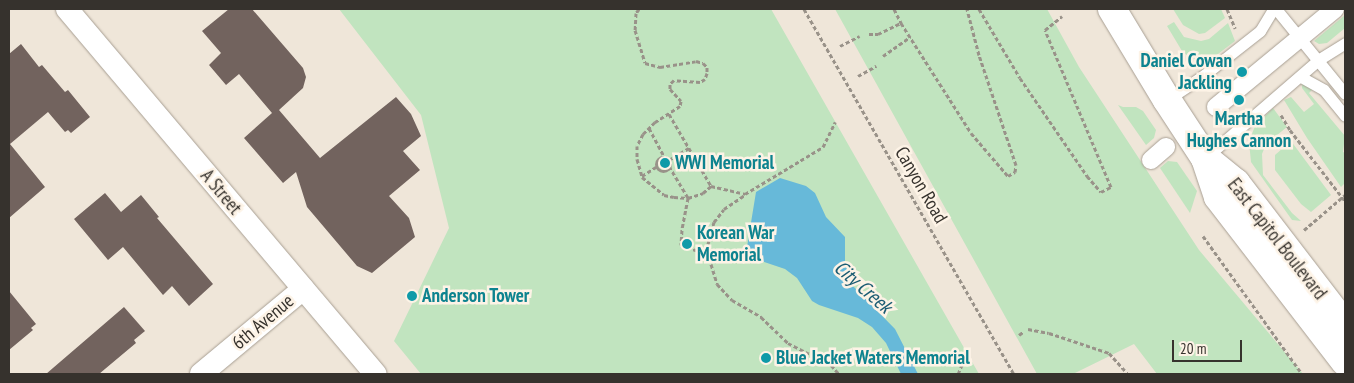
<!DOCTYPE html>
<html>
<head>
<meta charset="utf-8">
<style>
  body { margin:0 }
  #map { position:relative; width:1354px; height:383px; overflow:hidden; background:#efe6d9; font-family:"PT Sans Narrow",sans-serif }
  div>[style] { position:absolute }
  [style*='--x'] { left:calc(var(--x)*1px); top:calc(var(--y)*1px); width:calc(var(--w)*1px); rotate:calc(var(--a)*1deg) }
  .green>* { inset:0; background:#c1e4bf }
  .water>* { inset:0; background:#67b9d9 }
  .building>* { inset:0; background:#72635e }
  .path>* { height:3px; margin-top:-1.5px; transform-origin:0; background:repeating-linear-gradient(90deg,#999289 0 4px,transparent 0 6.5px) }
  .path>.ring { margin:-1.5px; padding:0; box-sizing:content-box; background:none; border:3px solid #999289; border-radius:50% }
  .roads { filter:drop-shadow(0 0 1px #a89f93) drop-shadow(0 0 1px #a89f93) }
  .service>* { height:11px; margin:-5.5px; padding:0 5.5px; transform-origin:5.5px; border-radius:5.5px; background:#fff }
  .pedestrian>* { height:18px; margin:-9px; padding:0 9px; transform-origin:9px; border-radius:9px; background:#fff }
  .minor>* { height:22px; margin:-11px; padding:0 11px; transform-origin:11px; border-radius:11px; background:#fff }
  .tertiary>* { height:28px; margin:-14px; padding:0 14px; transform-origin:14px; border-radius:14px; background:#fff }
  .dots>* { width:14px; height:14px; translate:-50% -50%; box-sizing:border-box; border:2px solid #fdf3e6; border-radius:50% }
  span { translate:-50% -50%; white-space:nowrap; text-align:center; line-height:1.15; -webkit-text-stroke:5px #fdf3e6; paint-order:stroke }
  .culture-label { font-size:19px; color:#0d838f; font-weight:700 }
  .right { translate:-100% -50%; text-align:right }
  .left { translate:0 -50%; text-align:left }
  .street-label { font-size:19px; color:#36322d }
  .water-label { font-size:20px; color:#1b5c73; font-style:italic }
  .frame { position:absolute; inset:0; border:10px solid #36322d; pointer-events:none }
  .scale { position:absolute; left:1172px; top:340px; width:70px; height:22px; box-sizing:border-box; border:2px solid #36322d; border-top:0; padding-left:6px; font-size:15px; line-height:18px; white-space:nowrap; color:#36322d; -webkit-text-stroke:4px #fdf3e6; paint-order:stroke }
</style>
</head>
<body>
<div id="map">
  <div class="green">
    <i style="clip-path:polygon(339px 9px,771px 9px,979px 374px,421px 374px,394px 341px,449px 228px,421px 115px)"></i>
    <i style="clip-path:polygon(835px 9px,1047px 9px,1079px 67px,1199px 250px,1303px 374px,1157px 374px,1134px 344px,1073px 374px,1037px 374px)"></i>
    <i style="clip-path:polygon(1173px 9px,1221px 9px,1225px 18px,1205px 33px,1199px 34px,1183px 25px)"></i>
    <i style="clip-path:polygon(1345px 15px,1345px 28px,1327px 43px,1319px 44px,1314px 41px)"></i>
    <i style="clip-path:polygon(1174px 22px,1184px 37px,1201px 41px,1209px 39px,1228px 23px,1235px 41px,1214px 57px,1198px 60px,1189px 57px,1182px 51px,1167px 26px)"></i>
    <i style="clip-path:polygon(1302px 84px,1315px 87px,1309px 93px,1345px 136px,1343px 152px,1345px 153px,1345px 183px,1341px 187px,1307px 138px,1284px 100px,1291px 97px,1304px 112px,1314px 104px,1302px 88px)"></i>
    <i style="clip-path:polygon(1118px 105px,1123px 107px,1136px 107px,1143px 111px,1156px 130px,1154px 138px,1146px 145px)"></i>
    <i style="clip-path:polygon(1273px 108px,1287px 127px,1266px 144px,1262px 154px,1263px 175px,1292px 213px,1301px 221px,1292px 220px,1251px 162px,1249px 142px,1255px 126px)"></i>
    <i style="clip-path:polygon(1291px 141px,1331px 195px,1311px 212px,1301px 204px,1275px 170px,1275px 155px)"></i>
    <i style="clip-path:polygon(1168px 161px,1177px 162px,1197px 191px,1190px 213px,1160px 168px)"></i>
  </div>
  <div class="water">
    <i style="clip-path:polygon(780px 178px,806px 186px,815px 193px,826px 217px,845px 237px,845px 262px,850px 283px,895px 329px,918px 374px,901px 374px,886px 343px,872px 327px,858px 318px,819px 305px,812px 301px,797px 278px,785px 269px,755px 259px,751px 254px,747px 247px,756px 192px)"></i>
  </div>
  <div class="building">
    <i style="clip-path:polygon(229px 9px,252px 9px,303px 68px,306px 77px,303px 88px,279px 110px,320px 158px,396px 97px,411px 114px,421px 136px,403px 151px,420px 170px,389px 196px,409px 218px,415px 237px,372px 273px,357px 266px,307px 207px,296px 172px,283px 183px,244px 138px,272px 113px,239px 74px,226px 85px,209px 65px,221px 53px,202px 31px)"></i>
    <i style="clip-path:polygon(21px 44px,39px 67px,42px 65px,65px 92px,68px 90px,90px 117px,71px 133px,68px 130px,65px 132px,48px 112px,10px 144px,45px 187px,9px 218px,9px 54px)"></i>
    <i style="clip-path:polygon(105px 193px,121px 212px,141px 195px,159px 217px,157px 218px,213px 284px,189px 306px,172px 286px,163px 295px,123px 247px,108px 260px,74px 219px)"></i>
    <i style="clip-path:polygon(9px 291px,36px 324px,31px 328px,33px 330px,9px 350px)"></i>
    <i style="clip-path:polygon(124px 307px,145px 331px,134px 340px,136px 343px,99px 374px,46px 374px)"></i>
  </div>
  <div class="path">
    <i style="--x:639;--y:9;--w:5;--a:127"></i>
    <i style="--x:636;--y:13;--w:17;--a:93"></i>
    <i style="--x:635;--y:30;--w:34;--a:73"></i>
    <i style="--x:645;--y:63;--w:16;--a:15"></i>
    <i style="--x:660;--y:67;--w:36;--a:-9"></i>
    <i style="--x:696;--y:61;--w:7;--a:16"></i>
    <i style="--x:703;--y:63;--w:6;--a:45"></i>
    <i style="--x:707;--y:67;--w:6;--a:90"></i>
    <i style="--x:707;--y:73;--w:6;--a:108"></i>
    <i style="--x:705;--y:79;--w:6;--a:149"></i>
    <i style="--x:700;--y:82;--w:26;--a:-176"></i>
    <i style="--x:674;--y:80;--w:6;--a:135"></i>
    <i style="--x:670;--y:84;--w:5;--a:90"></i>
    <i style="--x:670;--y:89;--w:16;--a:47"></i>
    <i style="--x:681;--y:101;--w:5;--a:101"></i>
    <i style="--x:680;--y:106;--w:30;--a:147"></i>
    <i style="--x:655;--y:122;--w:17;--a:135"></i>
    <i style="--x:643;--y:134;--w:13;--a:117"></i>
    <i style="--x:637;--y:146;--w:13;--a:90"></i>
    <i style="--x:637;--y:159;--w:19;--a:74"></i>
    <i style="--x:642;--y:177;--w:28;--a:39"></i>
    <i style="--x:664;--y:195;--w:10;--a:11"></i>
    <i style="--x:674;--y:197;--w:14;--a:4"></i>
    <i style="--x:688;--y:198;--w:16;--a:-18"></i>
    <i style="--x:703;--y:193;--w:11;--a:-41"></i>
    <i style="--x:804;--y:9;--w:421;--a:60.1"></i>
    <i style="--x:894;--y:9;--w:16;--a:63"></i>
    <i style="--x:901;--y:23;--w:130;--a:57.5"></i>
    <i style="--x:971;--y:133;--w:57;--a:49.3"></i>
    <i style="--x:1008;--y:176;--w:8;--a:-30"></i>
    <i style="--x:1015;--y:172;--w:7;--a:-82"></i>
    <i style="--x:1016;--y:165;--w:116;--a:-108.6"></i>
    <i style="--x:979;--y:55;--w:48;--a:-104.6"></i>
    <i style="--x:979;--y:9;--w:80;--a:59.3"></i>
    <i style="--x:1020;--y:78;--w:119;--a:55.6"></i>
    <i style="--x:1087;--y:176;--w:21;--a:49"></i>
    <i style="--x:1101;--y:192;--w:11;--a:-27"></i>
    <i style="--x:1111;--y:187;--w:170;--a:-112.8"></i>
    <i style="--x:1045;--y:30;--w:22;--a:-39"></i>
    <i style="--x:1227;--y:9;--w:21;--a:67"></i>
    <i style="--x:869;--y:34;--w:9;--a:0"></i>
    <i style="--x:878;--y:34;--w:25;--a:-26"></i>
    <i style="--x:840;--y:46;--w:22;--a:-27"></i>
    <i style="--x:883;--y:56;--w:33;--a:-35"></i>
    <i style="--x:858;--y:76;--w:21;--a:-29"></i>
    <i style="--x:669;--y:114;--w:83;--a:59.7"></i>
    <i style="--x:711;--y:186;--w:35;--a:13"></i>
    <i style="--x:745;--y:194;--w:91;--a:-31.1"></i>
    <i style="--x:823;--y:147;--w:28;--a:-64"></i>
    <i style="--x:1281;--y:115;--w:17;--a:59"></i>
    <i style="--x:1290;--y:130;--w:90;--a:52.2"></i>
    <i style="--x:649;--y:128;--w:32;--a:62"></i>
    <i class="ring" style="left:656px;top:157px;width:11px;height:11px"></i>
    <i style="--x:669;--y:160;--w:23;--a:-31"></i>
    <i style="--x:669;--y:166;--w:37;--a:59"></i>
    <i style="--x:688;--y:198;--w:33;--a:101"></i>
    <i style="--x:682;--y:230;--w:15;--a:94"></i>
    <i style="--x:681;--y:245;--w:24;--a:19"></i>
    <i style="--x:704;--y:253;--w:13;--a:58"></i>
    <i style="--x:711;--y:264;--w:21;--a:73"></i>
    <i style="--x:717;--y:284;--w:22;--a:47"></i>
    <i style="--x:732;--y:300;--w:34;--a:30"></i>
    <i style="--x:761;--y:317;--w:37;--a:44"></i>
    <i style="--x:788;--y:343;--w:48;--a:27.1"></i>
    <i style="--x:831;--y:365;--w:12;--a:48"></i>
    <i style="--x:642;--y:176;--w:17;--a:-33"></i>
    <i style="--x:1304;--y:230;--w:54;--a:-40.5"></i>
    <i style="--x:1203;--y:236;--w:170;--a:54.3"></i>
    <i style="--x:711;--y:261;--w:17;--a:-100"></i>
    <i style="--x:708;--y:244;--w:23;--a:-75"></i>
    <i style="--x:714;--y:222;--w:16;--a:-52"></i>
    <i style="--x:724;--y:209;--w:25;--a:-34"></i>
    <i style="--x:1028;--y:329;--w:21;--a:11"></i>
    <i style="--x:1049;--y:333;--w:63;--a:18.4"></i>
    <i style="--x:1109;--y:353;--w:27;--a:48"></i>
    <i style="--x:1019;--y:335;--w:5;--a:-37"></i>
    <i style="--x:958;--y:374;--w:17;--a:-66"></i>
    <i style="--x:965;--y:358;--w:10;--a:-84"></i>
  </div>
  <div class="roads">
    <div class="service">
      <i style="--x:1276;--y:9;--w:109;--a:50.9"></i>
      <i style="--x:1301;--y:77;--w:26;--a:29"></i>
      <i style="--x:1324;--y:90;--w:33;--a:51"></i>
      <i style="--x:1167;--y:100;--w:45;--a:-34"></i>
      <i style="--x:1204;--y:75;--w:71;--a:-38.2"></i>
      <i style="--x:1260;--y:31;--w:26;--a:-59"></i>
      <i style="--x:1205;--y:158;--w:150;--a:-40.9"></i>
      <i style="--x:1318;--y:60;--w:32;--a:-32"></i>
    </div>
    <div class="pedestrian">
      <i style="--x:1216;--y:107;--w:154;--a:-39.5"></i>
      <i style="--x:1151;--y:160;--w:20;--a:-41"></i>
    </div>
    <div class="minor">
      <i style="--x:67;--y:9;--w:478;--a:49.8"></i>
      <i style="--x:201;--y:374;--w:133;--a:-39.8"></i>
    </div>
    <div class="tertiary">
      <i style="--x:1112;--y:9;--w:106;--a:58.9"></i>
      <i style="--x:1167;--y:100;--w:69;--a:56.8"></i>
      <i style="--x:1205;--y:158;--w:41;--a:71.6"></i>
      <i style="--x:1218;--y:197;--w:208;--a:52.4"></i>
      <i style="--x:1205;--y:158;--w:40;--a:39"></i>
      <i style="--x:1236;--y:183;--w:179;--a:52.5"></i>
    </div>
  </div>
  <div class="dots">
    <i style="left:1242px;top:72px;background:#0f9aa8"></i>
    <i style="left:1239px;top:100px;background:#0f9aa8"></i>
    <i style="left:665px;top:163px;background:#0f9aa8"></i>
    <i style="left:687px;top:244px;background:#0f9aa8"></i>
    <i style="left:412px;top:296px;background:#0f9aa8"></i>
    <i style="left:766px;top:358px;background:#0f9aa8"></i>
  </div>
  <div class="culture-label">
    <span class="right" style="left:1232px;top:72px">Daniel Cowan<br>Jackling</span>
    <span style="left:1239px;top:130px">Martha<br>Hughes Cannon</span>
    <span class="left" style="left:675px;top:163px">WWI Memorial</span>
    <span class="left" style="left:697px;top:244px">Korean War<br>Memorial</span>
    <span class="left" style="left:422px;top:296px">Anderson Tower</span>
    <span class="left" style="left:776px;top:358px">Blue Jacket Waters Memorial</span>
  </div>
  <div class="street-label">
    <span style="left:921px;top:185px;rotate:60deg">Canyon Road</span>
    <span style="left:221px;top:192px;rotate:50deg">A Street</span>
    <span style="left:1277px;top:239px;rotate:52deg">East Capitol Boulevard</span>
    <span style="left:263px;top:322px;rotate:-40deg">6th Avenue</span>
  </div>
  <div class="water-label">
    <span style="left:863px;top:287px;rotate:41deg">City Creek</span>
  </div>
  <div class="frame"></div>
  <div class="scale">20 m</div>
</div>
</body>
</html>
